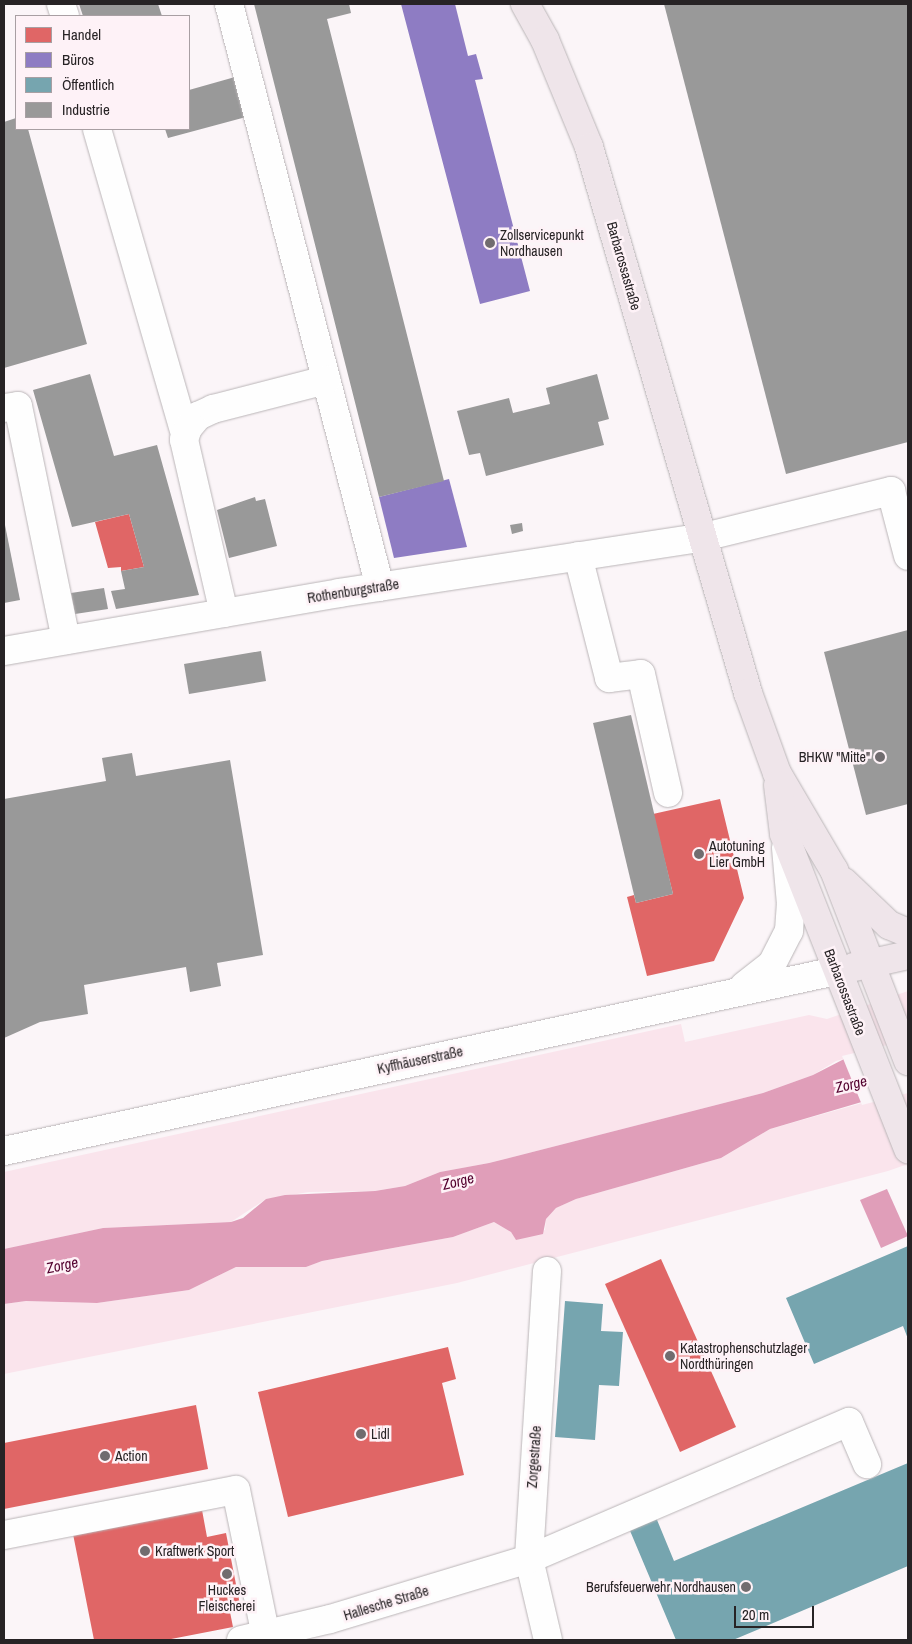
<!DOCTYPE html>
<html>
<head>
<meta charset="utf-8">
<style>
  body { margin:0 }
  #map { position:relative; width:912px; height:1644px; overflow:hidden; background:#fbf5f8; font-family:"Archivo Narrow",sans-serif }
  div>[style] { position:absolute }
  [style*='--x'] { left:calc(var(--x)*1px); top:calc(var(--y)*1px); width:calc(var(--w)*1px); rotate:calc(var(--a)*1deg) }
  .green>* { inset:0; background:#fae4ec }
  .water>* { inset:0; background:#e09eb9 }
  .pier>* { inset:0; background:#fbf5f8 }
  .shops>* { inset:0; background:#e06666 }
  .offices>* { inset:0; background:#8e7cc3 }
  .public>* { inset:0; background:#76a5af }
  .industry>* { inset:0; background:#999 }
  .roads { filter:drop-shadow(0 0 1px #bab5b7) drop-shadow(0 0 1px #bab5b7) }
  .minor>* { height:28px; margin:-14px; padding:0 14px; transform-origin:14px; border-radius:14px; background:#fefefe }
  .major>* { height:28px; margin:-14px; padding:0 14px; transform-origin:14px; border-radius:14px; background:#efe5ea }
  .dots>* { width:14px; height:14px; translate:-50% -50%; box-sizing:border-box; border:2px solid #fef2f7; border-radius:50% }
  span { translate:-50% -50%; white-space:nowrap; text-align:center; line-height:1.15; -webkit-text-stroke:5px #fef2f7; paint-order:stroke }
  .poi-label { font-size:14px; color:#272325 }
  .left { translate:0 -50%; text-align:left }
  .right { translate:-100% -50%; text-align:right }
  .street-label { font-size:14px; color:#272325 }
  .water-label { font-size:15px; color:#53002e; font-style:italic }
  .frame { position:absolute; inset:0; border:5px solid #272325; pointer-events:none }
  .legend { position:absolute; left:15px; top:15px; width:175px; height:115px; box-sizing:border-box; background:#fef2f7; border:1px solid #a89fa3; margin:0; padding:6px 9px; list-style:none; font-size:15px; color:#272325 }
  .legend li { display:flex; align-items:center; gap:10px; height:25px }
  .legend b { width:25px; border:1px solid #a89fa3 }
  .scale { position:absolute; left:734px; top:1606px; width:80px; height:22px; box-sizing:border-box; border:2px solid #272325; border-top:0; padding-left:6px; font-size:15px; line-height:18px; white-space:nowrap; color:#272325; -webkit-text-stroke:4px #fef2f7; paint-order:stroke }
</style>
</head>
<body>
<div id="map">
  <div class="green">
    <i style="clip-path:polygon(908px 991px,908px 1042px,836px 1061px,813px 1075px,763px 1093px,489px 1163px,440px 1172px,405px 1186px,375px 1191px,309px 1192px,266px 1199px,231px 1222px,103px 1228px,4px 1249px,4px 1172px,681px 1024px,685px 1042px,809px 1015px,827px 1019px)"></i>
    <i style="clip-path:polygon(908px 1090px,908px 1164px,888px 1171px,457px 1283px,4px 1374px,4px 1304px,26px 1301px,97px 1303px,189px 1290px,236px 1267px,306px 1267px,322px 1261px,453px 1237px,494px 1222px,511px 1232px,516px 1240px,545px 1230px,546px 1219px,556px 1208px,576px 1199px,721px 1158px,770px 1129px)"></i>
  </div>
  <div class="water">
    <i style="clip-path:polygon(848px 1057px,865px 1101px,770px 1129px,721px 1158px,576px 1199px,556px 1208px,546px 1219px,543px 1234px,516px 1240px,511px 1232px,494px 1222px,453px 1237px,322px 1261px,306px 1267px,236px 1267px,189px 1290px,97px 1303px,26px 1301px,4px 1304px,4px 1249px,103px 1228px,231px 1222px,243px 1218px,266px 1199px,285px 1195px,375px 1191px,405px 1186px,440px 1172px,489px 1163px,763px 1093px,813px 1075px)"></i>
    <i style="clip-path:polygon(887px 1189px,908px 1236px,881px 1248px,860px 1200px)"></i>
  </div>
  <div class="pier">
    <i style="clip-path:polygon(908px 1040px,908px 1093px,862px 1105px,842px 1056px)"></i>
  </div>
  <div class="shops">
    <i style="clip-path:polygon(129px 514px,144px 567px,121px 571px,121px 567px,108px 568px,95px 522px)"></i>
    <i style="clip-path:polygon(720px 799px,744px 898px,714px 961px,647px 976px,627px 897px,634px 895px,636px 903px,673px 894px,653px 814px)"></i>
    <i style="clip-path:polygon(661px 1259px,736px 1427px,680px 1452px,605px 1284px)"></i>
    <i style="clip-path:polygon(448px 1347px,456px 1379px,442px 1383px,464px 1475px,288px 1517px,258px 1392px)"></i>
    <i style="clip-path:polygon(196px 1405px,208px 1469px,4px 1509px,4px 1443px)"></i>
    <i style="clip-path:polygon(202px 1510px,207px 1537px,226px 1533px,240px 1605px,229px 1607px,233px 1627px,166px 1640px,94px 1640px,73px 1534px)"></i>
  </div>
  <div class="offices">
    <i style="clip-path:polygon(401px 4px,455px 4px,468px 56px,476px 54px,483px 79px,475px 80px,530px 291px,480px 304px)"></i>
    <i style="clip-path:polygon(449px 479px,467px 547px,394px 558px,379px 497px)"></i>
  </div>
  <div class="public">
    <i style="clip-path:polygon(908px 1246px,908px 1339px,903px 1326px,814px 1364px,786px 1298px)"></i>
    <i style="clip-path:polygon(565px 1301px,603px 1304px,601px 1331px,623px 1332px,619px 1386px,599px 1385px,595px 1440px,555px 1437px)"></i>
    <i style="clip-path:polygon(908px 1463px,908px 1566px,733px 1640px,676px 1640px,628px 1526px,655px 1515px,674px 1561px)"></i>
  </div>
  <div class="industry">
    <i style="clip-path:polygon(79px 4px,158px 4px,162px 16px,83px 16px)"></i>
    <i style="clip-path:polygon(254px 4px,349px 4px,351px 13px,327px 19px,444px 481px,379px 497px)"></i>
    <i style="clip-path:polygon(664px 4px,908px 4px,908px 442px,786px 474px)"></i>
    <i style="clip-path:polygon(235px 77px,246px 117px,168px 138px,165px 129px,189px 129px,189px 90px)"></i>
    <i style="clip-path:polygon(16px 118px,16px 129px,28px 129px,87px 344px,4px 368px,4px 122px)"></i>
    <i style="clip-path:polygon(90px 374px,114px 456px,157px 445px,199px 595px,116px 609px,111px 591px,125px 589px,121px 571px,144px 567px,129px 514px,72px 527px,33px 390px)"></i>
    <i style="clip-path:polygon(597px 374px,609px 419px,598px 422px,604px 445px,486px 476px,480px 453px,469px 455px,457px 411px,509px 398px,513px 413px,550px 404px,546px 388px)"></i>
    <i style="clip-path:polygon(255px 497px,256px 501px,265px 499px,277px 546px,229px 558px,217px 510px)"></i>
    <i style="clip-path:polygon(4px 520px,20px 600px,4px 603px)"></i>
    <i style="clip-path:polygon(522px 523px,523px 531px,512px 534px,510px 525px)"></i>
    <i style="clip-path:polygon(104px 588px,108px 609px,75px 614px,71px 593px)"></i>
    <i style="clip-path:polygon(908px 630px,908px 804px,866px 815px,824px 652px)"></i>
    <i style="clip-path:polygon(261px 651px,266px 681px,189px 694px,184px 664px)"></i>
    <i style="clip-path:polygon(631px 715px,673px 894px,636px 903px,593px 723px)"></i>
    <i style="clip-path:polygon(132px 753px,136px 776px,230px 760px,263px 955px,217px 963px,221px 986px,190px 992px,186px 967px,84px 985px,88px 1014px,40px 1022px,4px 1038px,4px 799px,106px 781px,102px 758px)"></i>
  </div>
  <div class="roads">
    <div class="minor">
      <i style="--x:61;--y:4;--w:13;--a:72"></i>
      <i style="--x:229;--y:4;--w:602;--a:75.48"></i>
      <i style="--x:97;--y:129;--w:317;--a:73.9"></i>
      <i style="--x:4;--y:408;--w:14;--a:-8"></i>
      <i style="--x:18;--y:406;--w:239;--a:78.4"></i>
      <i style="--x:578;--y:556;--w:126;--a:75.7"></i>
      <i style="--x:609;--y:678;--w:32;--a:-7"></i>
      <i style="--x:641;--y:674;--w:122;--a:77.2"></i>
      <i style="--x:224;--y:613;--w:178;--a:-103"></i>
      <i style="--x:184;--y:440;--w:13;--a:-72"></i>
      <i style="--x:188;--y:428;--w:16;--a:-50"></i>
      <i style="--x:198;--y:416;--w:17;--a:-25"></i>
      <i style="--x:213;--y:409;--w:117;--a:-14.4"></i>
      <i style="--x:4;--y:651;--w:340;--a:-9.8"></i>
      <i style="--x:339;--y:593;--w:369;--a:-8.7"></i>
      <i style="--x:704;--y:537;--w:193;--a:-13.8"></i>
      <i style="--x:891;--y:491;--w:67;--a:75.3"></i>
      <i style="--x:744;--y:986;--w:36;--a:-38"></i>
      <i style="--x:772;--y:964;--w:37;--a:-63"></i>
      <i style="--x:789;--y:931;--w:27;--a:-86"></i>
      <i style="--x:791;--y:904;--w:56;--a:-95.1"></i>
      <i style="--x:4;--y:1151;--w:851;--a:-12.21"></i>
      <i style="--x:547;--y:1271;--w:289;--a:93.6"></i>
      <i style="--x:529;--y:1559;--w:83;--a:76.8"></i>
      <i style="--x:4;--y:1535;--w:236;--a:-11"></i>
      <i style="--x:236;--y:1490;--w:149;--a:78.4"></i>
      <i style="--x:241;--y:1640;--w:91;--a:-13.3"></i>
      <i style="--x:330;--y:1619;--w:208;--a:-16.8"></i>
      <i style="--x:529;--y:1559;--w:348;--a:-23.2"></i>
      <i style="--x:849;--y:1422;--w:46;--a:66.8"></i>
    </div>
    <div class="major">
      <i style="--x:525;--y:4;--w:41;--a:60.9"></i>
      <i style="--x:545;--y:40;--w:116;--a:67.6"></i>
      <i style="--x:589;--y:147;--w:569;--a:73.76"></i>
      <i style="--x:748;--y:693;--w:85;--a:70.1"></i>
      <i style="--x:777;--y:773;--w:113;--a:59.6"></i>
      <i style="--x:834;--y:870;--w:205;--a:68.8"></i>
      <i style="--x:778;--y:785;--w:49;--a:83"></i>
      <i style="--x:784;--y:834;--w:339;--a:68.5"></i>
      <i style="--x:844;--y:882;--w:62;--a:43.7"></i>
      <i style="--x:889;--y:925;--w:21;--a:23"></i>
      <i style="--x:854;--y:967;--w:55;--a:-12.5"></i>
    </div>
  </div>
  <div class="dots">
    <i style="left:490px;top:243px;background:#716c6f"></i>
    <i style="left:880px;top:757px;background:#716c6f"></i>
    <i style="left:699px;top:854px;background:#716c6f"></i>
    <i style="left:670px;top:1356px;background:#716c6f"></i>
    <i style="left:361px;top:1434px;background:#716c6f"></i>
    <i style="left:105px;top:1456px;background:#716c6f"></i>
    <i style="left:145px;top:1551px;background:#716c6f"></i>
    <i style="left:227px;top:1574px;background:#716c6f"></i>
    <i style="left:746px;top:1587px;background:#716c6f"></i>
  </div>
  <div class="poi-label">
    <span class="left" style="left:500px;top:243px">Zollservicepunkt<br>Nordhausen</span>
    <span class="right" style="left:870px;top:757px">BHKW "Mitte"</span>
    <span class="left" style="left:709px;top:854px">Autotuning<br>Lier GmbH</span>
    <span class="left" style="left:680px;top:1356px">Katastrophenschutzlager<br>Nordthüringen</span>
    <span class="left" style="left:371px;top:1434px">Lidl</span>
    <span class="left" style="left:115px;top:1456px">Action</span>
    <span class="left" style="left:155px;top:1551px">Kraftwerk Sport</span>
    <span class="right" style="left:736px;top:1587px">Berufsfeuerwehr Nordhausen</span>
    <span style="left:227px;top:1598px">Huckes<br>Fleischerei</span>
  </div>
  <div class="street-label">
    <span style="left:624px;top:266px;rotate:74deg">Barbarossastraße</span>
    <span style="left:353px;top:591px;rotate:-9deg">Rothenburgstraße</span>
    <span style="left:845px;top:992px;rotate:69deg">Barbarossastraße</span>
    <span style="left:420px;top:1060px;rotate:-12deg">Kyffhäuserstraße</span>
    <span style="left:534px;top:1457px;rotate:-86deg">Zorgestraße</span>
    <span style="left:386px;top:1603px;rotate:-17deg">Hallesche Straße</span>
  </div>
  <div class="water-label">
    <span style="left:851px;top:1084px;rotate:-14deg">Zorge</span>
    <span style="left:458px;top:1181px;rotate:-14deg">Zorge</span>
    <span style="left:62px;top:1265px;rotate:-12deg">Zorge</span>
  </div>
  <div class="frame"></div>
  <ul class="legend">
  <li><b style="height:14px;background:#e06666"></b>Handel</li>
  <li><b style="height:14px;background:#8e7cc3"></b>Büros</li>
  <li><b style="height:14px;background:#76a5af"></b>Öffentlich</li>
  <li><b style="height:14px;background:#999"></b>Industrie</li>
  </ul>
  <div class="scale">20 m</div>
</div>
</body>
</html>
